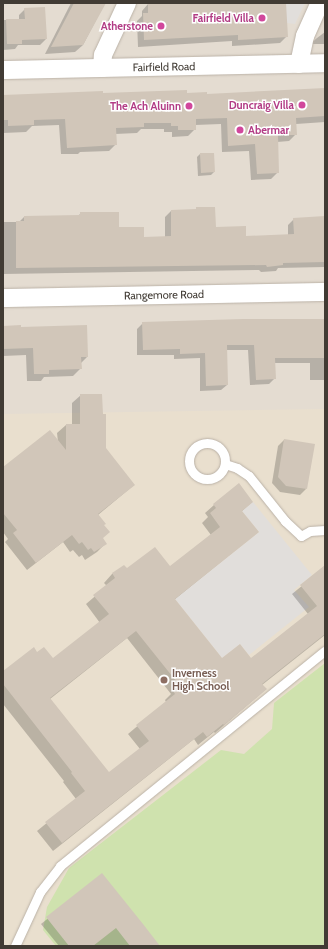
<!DOCTYPE html>
<html>
<head>
<meta charset="utf-8">
<style>
  body { margin:0 }
  #map { position:relative; width:328px; height:949px; overflow:hidden; background:#f0ebe3; font-family:Cabin,sans-serif }
  div>[style] { position:absolute }
  [style*='--x'] { left:calc(var(--x)*1px); top:calc(var(--y)*1px); width:calc(var(--w)*1px); rotate:calc(var(--a)*1deg) }
  .residential>* { inset:0; background:#e4dcd1 }
  .education>* { inset:0; background:#e9dfce }
  .green>* { inset:0; background:#cfe2ae }
  .parking>* { inset:0; background:#e1dedb }
  .shadow>* { inset:0; background:#0003 }
  .building>* { inset:0; background:#d1c6b9 }
  .roads { filter:drop-shadow(0 0 1px #bbb2a7) drop-shadow(0 0 1px #bbb2a7) }
  .service>* { height:9px; margin:-4.5px; padding:0 4.5px; transform-origin:4.5px; border-radius:4.5px; background:#fff }
  .service>.ring { margin:-4.5px; padding:0; box-sizing:content-box; background:none; border:9px solid #fff; border-radius:50% }
  .minor>* { height:18px; margin:-9px; padding:0 9px; transform-origin:9px; border-radius:9px; background:#fff }
  .dots>* { width:11px; height:11px; translate:-50% -50%; box-sizing:border-box; border:2px solid #fff; border-radius:50% }
  span { translate:-50% -50%; white-space:nowrap; text-align:center; line-height:1.15; -webkit-text-stroke:3px #fff; paint-order:stroke }
  .hotel-label { font-size:11px; color:#b23c85; font-weight:700 }
  .right { translate:-100% -50%; text-align:right }
  .left { translate:0 -50%; text-align:left }
  .street-label { font-size:11px; color:#413b34 }
  .education-label { font-size:11px; color:#785e54; font-weight:700 }
  .frame { position:absolute; inset:0; border:4px solid #413b34; pointer-events:none }
</style>
</head>
<body>
<div id="map">
  <div class="residential">
    <i style="clip-path:polygon(3px 3px,325px 3px,325px 946px,3px 946px)"></i>
  </div>
  <div class="education">
    <i style="clip-path:polygon(325px 409px,325px 946px,3px 946px,3px 414px)"></i>
  </div>
  <div class="green">
    <i style="clip-path:polygon(325px 663px,325px 946px,56px 946px,43px 930px,47px 907px,69px 868px,221px 750px,244px 754px,272px 729px,274px 703px)"></i>
  </div>
  <div class="parking">
    <i style="clip-path:polygon(273px 3px,305px 3px,295px 24px,287px 23px)"></i>
    <i style="clip-path:polygon(253px 502px,312px 575px,294px 590px,309px 607px,249px 655px,240px 644px,222px 658px,175px 599px,259px 532px,242px 511px)"></i>
  </div>
  <div class="shadow">
    <i style="clip-path:polygon(71px 3px,105px 3px,83px 45px,75px 52px,45px 54px)"></i>
    <i style="clip-path:polygon(179px 3px,285px 3px,287px 36px,280px 43px,232px 46px,232px 41px,138px 47px,137px 21px,142px 16px,142px 11px,148px 4px)"></i>
    <i style="clip-path:polygon(25px 9px,46px 39px,40px 45px,18px 45px,15px 49px,3px 50px,3px 20px,19px 20px,19px 15px)"></i>
    <i style="clip-path:polygon(325px 32px,325px 44px,310px 44px,317px 38px)"></i>
    <i style="clip-path:polygon(325px 89px,325px 122px,296px 124px,296px 134px,289px 141px,277px 142px,278px 172px,271px 179px,251px 180px,249px 151px,222px 152px,221px 124px,195px 125px,195px 129px,188px 136px,172px 137px,172px 132px,164px 132px,164px 129px,141px 129px,137px 133px,115px 134px,116px 144px,109px 151px,80px 152px,78px 154px,61px 154px,59px 125px,32px 126px,26px 132px,3px 133px,3px 96px,206px 95px)"></i>
    <i style="clip-path:polygon(200px 154px,214px 172px,211px 175px,198px 176px,197px 157px)"></i>
    <i style="clip-path:polygon(171px 211px,215px 228px,245px 237px,288px 235px,288px 225px,294px 219px,325px 217px,325px 267px,278px 268px,276px 271px,261px 272px,259px 270px,3px 274px,3px 222px,19px 222px,24px 217px,78px 216px,81px 213px,143px 238px,165px 237px,165px 217px)"></i>
    <i style="clip-path:polygon(325px 322px,325px 380px,310px 380px,310px 363px,274px 363px,275px 378px,269px 384px,250px 385px,248px 350px,226px 350px,227px 385px,221px 390px,200px 391px,200px 358px,174px 359px,174px 355px,137px 355px,137px 329px,143px 323px)"></i>
    <i style="clip-path:polygon(3px 327px,87px 357px,81px 363px,81px 368px,73px 376px,44px 377px,41px 381px,27px 381px,26px 355px,3px 356px)"></i>
    <i style="clip-path:polygon(81px 395px,105px 449px,134px 485px,98px 515px,103px 525px,102px 539px,105px 544px,97px 552px,85px 560px,82px 555px,79px 557px,73px 550px,70px 552px,63px 542px,27px 570px,5px 542px,8px 539px,3px 532px,3px 468px,58px 442px,57px 433px,66px 425px,72px 425px,72px 403px)"></i>
    <i style="clip-path:polygon(284px 440px,306px 489px,300px 495px,280px 492px,272px 483px,278px 446px)"></i>
    <i style="clip-path:polygon(evenodd,252px 502px,241px 512px,258px 532px,174px 600px,222px 660px,251px 659px,308px 614px,292px 594px,325px 567px,325px 635px,262px 685px,257px 697px,215px 733px,214px 732px,198px 745px,194px 739px,53px 851px,37px 831px,76px 799px,63px 782px,64px 781px,3px 704px,3px 672px,37px 653px,53px 660px,100px 623px,86px 604px,107px 586px,104px 583px,112px 574px,124px 567px,127px 570px,170px 567px,211px 535px,202px 523px,208px 517px,205px 513px,214px 505px,252px 502px,127px 638px,171px 694px,165px 700px,166px 702px,128px 734px,140px 749px,109px 774px,50px 699px,127px 638px)"></i>
    <i style="clip-path:polygon(102px 875px,158px 946px,59px 946px,41px 924px)"></i>
  </div>
  <div class="building">
    <i style="clip-path:polygon(74px 3px,106px 3px,83px 45px,51px 47px)"></i>
    <i style="clip-path:polygon(148px 3px,286px 3px,288px 37px,238px 40px,238px 35px,144px 40px,143px 13px,148px 13px)"></i>
    <i style="clip-path:polygon(45px 7px,47px 39px,22px 40px,22px 44px,7px 44px,6px 19px,25px 19px,24px 8px)"></i>
    <i style="clip-path:polygon(325px 88px,325px 116px,296px 118px,297px 135px,278px 135px,279px 173px,257px 174px,255px 144px,228px 146px,227px 118px,196px 119px,196px 130px,178px 130px,178px 126px,171px 126px,171px 123px,144px 123px,144px 127px,116px 128px,117px 145px,67px 148px,65px 119px,34px 120px,34px 125px,8px 126px,8px 120px,3px 120px,3px 95px,103px 91px,103px 93px,187px 90px,187px 93px,207px 92px,207px 94px)"></i>
    <i style="clip-path:polygon(200px 153px,214px 153px,215px 172px,201px 173px)"></i>
    <i style="clip-path:polygon(196px 207px,215px 207px,216px 227px,246px 226px,246px 236px,294px 234px,293px 218px,325px 216px,325px 262px,283px 263px,283px 265px,267px 267px,266px 265px,16px 268px,16px 221px,24px 221px,24px 216px,80px 215px,80px 212px,119px 212px,119px 227px,144px 227px,144px 237px,171px 236px,171px 210px,196px 209px)"></i>
    <i style="clip-path:polygon(243px 319px,325px 319px,325px 358px,275px 358px,276px 379px,256px 380px,254px 345px,227px 345px,228px 385px,206px 386px,205px 353px,180px 354px,180px 349px,143px 350px,142px 322px)"></i>
    <i style="clip-path:polygon(21px 325px,21px 327px,87px 325px,88px 357px,81px 357px,82px 369px,49px 370px,49px 374px,34px 374px,33px 348px,3px 349px,3px 326px)"></i>
    <i style="clip-path:polygon(80px 394px,102px 394px,103px 414px,106px 414px,106px 448px,135px 485px,98px 514px,106px 524px,104px 525px,110px 532px,103px 538px,107px 544px,94px 552px,91px 548px,88px 550px,82px 542px,79px 544px,72px 535px,36px 563px,13px 533px,17px 530px,3px 513px,3px 467px,50px 430px,66px 450px,66px 424px,80px 424px)"></i>
    <i style="clip-path:polygon(284px 439px,315px 444px,307px 489px,286px 486px,278px 477px)"></i>
    <i style="clip-path:polygon(evenodd,239px 483px,253px 502px,242px 511px,259px 532px,175px 599px,222px 658px,240px 644px,251px 658px,317px 606px,300px 585px,325px 565px,325px 634px,262px 684px,267px 689px,224px 725px,223px 724px,207px 737px,203px 732px,62px 843px,45px 822px,85px 791px,71px 773px,72px 772px,3px 684px,3px 671px,34px 647px,37px 652px,44px 647px,53px 658px,109px 614px,93px 595px,115px 578px,112px 573px,124px 565px,127px 568px,155px 547px,170px 566px,220px 527px,210px 513px,216px 508px,213px 504px,239px 483px,136px 631px,180px 686px,173px 691px,175px 694px,136px 725px,149px 741px,109px 772px,50px 698px,136px 631px)"></i>
    <i style="clip-path:polygon(102px 873px,143px 924px,160px 946px,130px 946px,116px 928px,93px 946px,69px 946px,46px 917px)"></i>
  </div>
  <div class="roads">
    <div class="service">
      <i class="ring" style="left:189px;top:443px;width:27px;height:27px"></i>
      <i style="--x:225;--y:464;--w:13;--a:18"></i>
      <i style="--x:237;--y:468;--w:14;--a:34"></i>
      <i style="--x:249;--y:476;--w:58;--a:51.3"></i>
      <i style="--x:285;--y:521;--w:22;--a:43"></i>
      <i style="--x:301;--y:536;--w:10;--a:-29"></i>
      <i style="--x:310;--y:531;--w:15;--a:-4"></i>
      <i style="--x:15;--y:946;--w:60;--a:-65.2"></i>
      <i style="--x:40;--y:892;--w:33;--a:-52"></i>
      <i style="--x:60;--y:866;--w:341;--a:-39.1"></i>
    </div>
    <div class="minor">
      <i style="--x:299;--y:64;--w:29;--a:-78"></i>
      <i style="--x:305;--y:36;--w:36;--a:-66"></i>
      <i style="--x:102;--y:68;--w:13;--a:-86"></i>
      <i style="--x:103;--y:55;--w:57;--a:-65.2"></i>
      <i style="--x:3;--y:70;--w:322;--a:-1.2"></i>
      <i style="--x:3;--y:298;--w:322;--a:-1.1"></i>
    </div>
  </div>
  <div class="dots">
    <i style="left:262px;top:18px;background:#d1479c"></i>
    <i style="left:161px;top:26px;background:#d1479c"></i>
    <i style="left:302px;top:105px;background:#d1479c"></i>
    <i style="left:189px;top:106px;background:#d1479c"></i>
    <i style="left:240px;top:130px;background:#d1479c"></i>
    <i style="left:164px;top:680px;background:#8d6e63"></i>
  </div>
  <div class="hotel-label">
    <span class="right" style="left:254px;top:18px">Fairfield Villa</span>
    <span class="right" style="left:153px;top:26px">Atherstone</span>
    <span class="right" style="left:294px;top:105px">Duncraig Villa</span>
    <span class="right" style="left:181px;top:106px">The Ach Aluinn</span>
    <span class="left" style="left:248px;top:130px">Abermar</span>
  </div>
  <div class="street-label">
    <span style="left:164px;top:67px;rotate:-1deg">Fairfield Road</span>
    <span style="left:164px;top:295px;rotate:-1deg">Rangemore Road</span>
  </div>
  <div class="education-label">
    <span class="left" style="left:172px;top:680px">Inverness<br>High School</span>
  </div>
  <div class="frame"></div>
</div>
</body>
</html>
